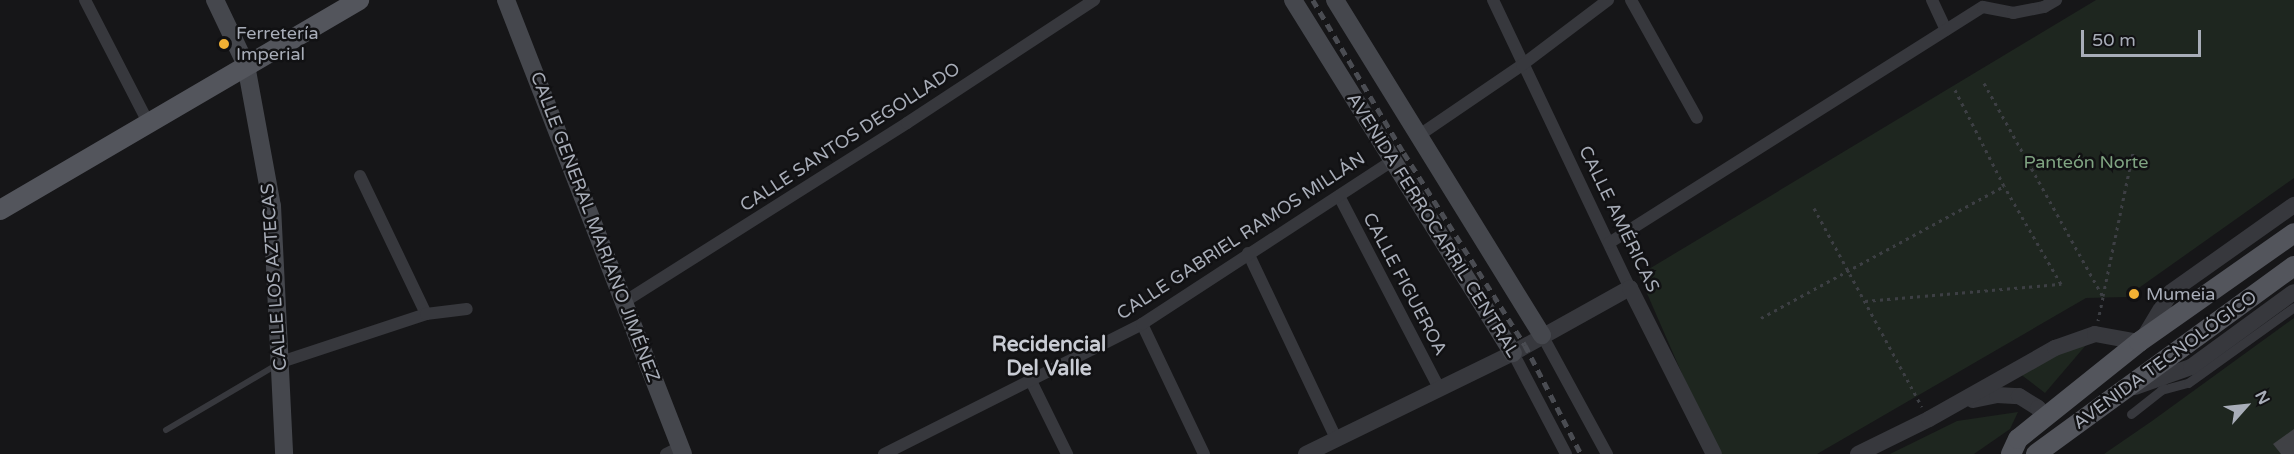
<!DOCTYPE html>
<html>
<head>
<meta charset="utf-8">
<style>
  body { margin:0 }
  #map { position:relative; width:2294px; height:454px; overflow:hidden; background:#161618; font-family:"Varela Round",sans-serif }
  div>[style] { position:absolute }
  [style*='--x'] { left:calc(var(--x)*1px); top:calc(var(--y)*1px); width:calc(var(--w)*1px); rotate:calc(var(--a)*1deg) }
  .green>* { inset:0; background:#1e261f }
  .building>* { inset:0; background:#404145 }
  .path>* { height:3px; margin-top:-1.5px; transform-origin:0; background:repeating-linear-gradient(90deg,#3d3f44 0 3px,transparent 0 7.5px) }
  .service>* { height:6px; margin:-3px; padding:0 3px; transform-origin:3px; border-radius:3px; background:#37383d }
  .pedestrian>* { height:9px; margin:-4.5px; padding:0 4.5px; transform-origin:4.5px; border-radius:4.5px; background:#37383d }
  .minor>* { height:12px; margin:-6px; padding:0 6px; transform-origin:6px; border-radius:6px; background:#37383d }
  .tertiary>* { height:16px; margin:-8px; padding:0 8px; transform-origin:8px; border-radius:8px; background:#37383d }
  .secondary>* { height:18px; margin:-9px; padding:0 9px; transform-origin:9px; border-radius:9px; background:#45474d }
  .primary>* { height:20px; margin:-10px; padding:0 10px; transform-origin:10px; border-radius:10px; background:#53555c }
  .rail>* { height:4.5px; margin-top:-2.25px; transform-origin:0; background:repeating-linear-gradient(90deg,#4a4c52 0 8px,transparent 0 14px) }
  .dots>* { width:16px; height:16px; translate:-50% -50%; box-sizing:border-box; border:3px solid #111113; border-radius:50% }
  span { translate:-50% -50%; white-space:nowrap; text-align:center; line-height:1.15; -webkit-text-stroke:5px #111113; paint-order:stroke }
  .poi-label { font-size:18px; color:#a8adb8 }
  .left { translate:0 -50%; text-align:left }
  .street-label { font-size:18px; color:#a8adb8 }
  .park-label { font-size:18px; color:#7fa381 }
  .quarter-label { font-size:21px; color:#c9ccd4; font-weight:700 }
  .north { position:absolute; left:2216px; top:376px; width:60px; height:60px; -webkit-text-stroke:4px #111113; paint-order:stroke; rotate:63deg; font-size:16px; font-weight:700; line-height:24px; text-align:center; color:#a8adb8 }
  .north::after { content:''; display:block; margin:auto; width:21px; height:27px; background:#a8adb8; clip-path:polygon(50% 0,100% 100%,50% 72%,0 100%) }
  .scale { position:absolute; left:2081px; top:30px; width:120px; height:27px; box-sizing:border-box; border:3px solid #a8adb8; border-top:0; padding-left:8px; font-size:18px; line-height:21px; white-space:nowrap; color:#a8adb8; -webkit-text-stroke:4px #111113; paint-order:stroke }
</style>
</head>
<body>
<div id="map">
  <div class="green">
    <i style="clip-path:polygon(2096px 0,2294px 0,2294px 178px,2126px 297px,2086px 298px,1817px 454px,1717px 454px,1639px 275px)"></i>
    <i style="clip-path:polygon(2294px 318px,2294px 454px,2104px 454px,2152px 421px)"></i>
    <i style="clip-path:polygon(2092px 338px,2045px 393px,2019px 373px)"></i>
    <i style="clip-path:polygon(2018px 412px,2010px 429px,1974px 454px,1890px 454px,1957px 421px)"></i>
  </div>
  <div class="building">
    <i style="clip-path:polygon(2294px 429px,2294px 454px,2281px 454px,2273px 444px)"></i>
  </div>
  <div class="path">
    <i style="--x:1984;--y:83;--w:245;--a:60.9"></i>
    <i style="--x:2103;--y:297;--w:24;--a:102"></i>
    <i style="--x:1814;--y:208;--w:226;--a:61.5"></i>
    <i style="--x:2103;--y:296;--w:146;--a:-78.2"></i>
    <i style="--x:1865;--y:301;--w:197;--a:-5"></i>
    <i style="--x:2061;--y:284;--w:113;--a:-120.2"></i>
    <i style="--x:2004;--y:186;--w:108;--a:-117"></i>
    <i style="--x:1761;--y:318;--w:277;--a:-28.5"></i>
  </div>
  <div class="service">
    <i style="--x:166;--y:430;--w:130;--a:-30.5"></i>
  </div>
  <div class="pedestrian">
    <i style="--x:2161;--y:390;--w:28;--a:-15"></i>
    <i style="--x:2188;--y:383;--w:130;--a:-35.6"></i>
    <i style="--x:2131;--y:414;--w:42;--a:-38.2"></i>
  </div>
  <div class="minor">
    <i style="--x:85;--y:0;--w:140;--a:62.7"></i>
    <i style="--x:1493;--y:0;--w:319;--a:64.6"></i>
    <i style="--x:1631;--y:0;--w:135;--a:60.8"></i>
    <i style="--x:1932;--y:0;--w:33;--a:65"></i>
    <i style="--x:1418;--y:136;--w:126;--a:-34.3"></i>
    <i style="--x:1522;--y:65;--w:108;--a:-37.1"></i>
    <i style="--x:360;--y:176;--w:153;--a:64.4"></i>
    <i style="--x:1339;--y:196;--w:216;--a:62.5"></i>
    <i style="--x:1609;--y:243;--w:442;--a:-32.3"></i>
    <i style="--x:1983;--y:7;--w:31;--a:11"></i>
    <i style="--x:2013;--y:13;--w:32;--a:-11"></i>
    <i style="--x:2044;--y:7;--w:14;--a:-30"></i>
    <i style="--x:1248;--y:253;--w:205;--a:64.6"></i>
    <i style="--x:624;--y:302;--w:335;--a:-32.3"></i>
    <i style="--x:907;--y:123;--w:224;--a:-33.3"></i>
    <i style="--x:1142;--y:324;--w:144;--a:64.5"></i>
    <i style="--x:1542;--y:335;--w:136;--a:61.4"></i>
    <i style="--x:1513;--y:353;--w:114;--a:62.3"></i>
    <i style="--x:281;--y:362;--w:153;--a:-18.3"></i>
    <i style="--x:426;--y:314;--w:41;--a:-7"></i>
    <i style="--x:1030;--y:379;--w:84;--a:63.7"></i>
    <i style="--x:666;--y:454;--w:16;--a:-27"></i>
    <i style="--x:884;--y:454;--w:289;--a:-26.7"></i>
    <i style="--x:1142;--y:324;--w:298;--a:-33.1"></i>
  </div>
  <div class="tertiary">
    <i style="--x:2144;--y:337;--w:52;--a:-59"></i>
    <i style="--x:2171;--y:292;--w:151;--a:-35.3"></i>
    <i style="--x:2135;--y:387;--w:59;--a:-19.7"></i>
    <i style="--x:2191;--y:367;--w:127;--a:-36.1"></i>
    <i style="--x:1973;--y:400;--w:25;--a:-12"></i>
    <i style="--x:1997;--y:395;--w:22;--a:3"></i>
    <i style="--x:2019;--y:396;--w:22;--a:32"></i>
    <i style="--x:2038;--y:408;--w:11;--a:52"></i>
    <i style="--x:1306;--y:454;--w:230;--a:-26"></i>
    <i style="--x:1513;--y:353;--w:134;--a:-29.1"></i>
    <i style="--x:1630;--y:288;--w:186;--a:63.2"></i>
    <i style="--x:1858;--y:454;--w:79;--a:-26.2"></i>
    <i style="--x:1929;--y:419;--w:145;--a:-29.4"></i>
    <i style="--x:2055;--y:348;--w:42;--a:-19.3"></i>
    <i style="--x:2095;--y:334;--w:45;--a:10.3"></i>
  </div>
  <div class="secondary">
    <i style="--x:215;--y:0;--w:72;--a:64.5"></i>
    <i style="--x:246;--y:65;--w:143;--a:79.6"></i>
    <i style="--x:272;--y:206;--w:248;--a:87.2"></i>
    <i style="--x:506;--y:0;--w:487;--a:68.7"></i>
    <i style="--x:1293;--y:0;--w:416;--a:58.1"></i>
    <i style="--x:1335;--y:0;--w:394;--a:58.3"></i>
  </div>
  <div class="primary">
    <i style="--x:0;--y:210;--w:416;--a:-30.3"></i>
    <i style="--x:2011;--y:454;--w:17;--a:-65"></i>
    <i style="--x:2018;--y:439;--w:155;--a:-38.7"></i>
    <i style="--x:2139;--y:342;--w:189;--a:-35.1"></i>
    <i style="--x:2036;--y:454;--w:319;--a:-36.1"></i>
  </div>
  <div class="rail">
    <i style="--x:1313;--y:0;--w:178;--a:59.3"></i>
    <i style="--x:1404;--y:153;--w:227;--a:57.8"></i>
    <i style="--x:1525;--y:345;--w:123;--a:62.8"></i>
  </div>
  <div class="dots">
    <i style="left:224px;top:44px;background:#f2b134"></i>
    <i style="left:2134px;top:294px;background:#f2b134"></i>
  </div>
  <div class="poi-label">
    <span class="left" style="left:236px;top:44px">Ferretería<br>Imperial</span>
    <span class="left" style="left:2146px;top:294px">Mumeia</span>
  </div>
  <div class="street-label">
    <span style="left:850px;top:137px;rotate:-33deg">CALLE SANTOS DEGOLLADO</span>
    <span style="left:1619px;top:219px;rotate:64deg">CALLE AMÉRICAS</span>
    <span style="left:1433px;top:225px;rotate:58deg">AVENIDA FERROCARRIL CENTRAL</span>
    <span style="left:595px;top:227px;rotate:69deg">CALLE GENERAL MARIANO JIMÉNEZ</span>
    <span style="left:1241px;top:236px;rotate:-33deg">CALLE GABRIEL RAMOS MILLÁN</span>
    <span style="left:274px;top:277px;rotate:-94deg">CALLE LOS AZTECAS</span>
    <span style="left:1405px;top:284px;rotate:62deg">CALLE FIGUEROA</span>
    <span style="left:2165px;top:360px;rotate:-36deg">AVENIDA TECNOLÓGICO</span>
  </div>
  <div class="park-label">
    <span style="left:2086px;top:162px">Panteón Norte</span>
  </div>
  <div class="quarter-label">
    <span style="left:1049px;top:357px">Recidencial<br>Del Valle</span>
  </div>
  <div class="north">N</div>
  <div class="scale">50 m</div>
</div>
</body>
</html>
